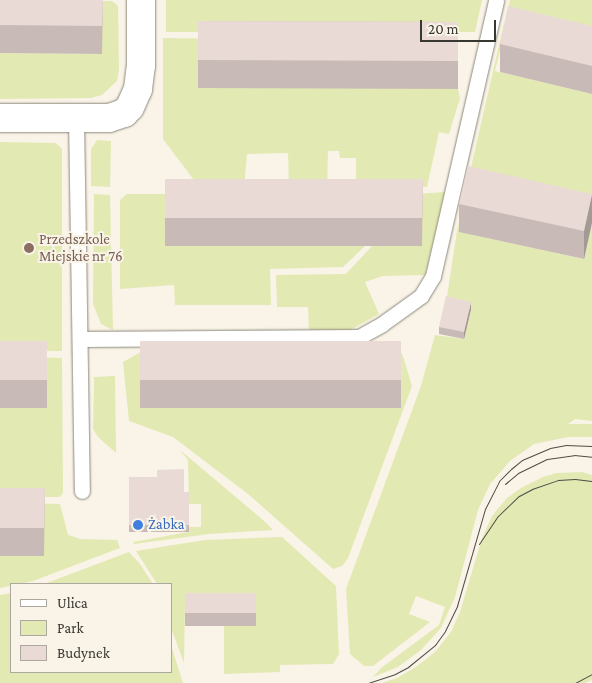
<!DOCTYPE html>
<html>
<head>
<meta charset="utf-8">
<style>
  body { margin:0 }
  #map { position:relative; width:592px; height:683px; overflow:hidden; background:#f9f4e7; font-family:"Crimson Pro",serif }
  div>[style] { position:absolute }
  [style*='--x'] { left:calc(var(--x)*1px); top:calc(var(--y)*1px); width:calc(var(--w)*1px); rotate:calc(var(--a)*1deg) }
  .green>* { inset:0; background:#e3e9b3 }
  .roads { filter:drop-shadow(0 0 1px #8c887c) drop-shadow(0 0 1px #8c887c) }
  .lane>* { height:15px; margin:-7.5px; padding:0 7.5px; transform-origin:7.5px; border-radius:7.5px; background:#fff }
  .street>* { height:28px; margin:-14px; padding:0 14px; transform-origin:14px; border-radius:14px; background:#fff }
  .tram>* { height:1px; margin:-0.5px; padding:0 0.5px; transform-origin:0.5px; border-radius:0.5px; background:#4e4c46 }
  .wall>* { inset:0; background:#c8bbb7 }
  .shaded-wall>* { inset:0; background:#a39995 }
  .building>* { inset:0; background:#e9dad5 }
  .dots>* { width:14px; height:14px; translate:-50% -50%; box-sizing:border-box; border:2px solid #f9f4e7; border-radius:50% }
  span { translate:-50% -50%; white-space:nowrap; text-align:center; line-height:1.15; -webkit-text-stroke:4px #f9f4e7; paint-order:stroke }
  .education-label { font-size:15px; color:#785e54 }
  .left { translate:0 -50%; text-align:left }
  .shop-label { font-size:15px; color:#366cbe }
  .legend { position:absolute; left:10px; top:583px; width:162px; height:90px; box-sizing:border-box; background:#f9f4e7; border:1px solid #aca89f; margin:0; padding:6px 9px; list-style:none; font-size:15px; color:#393732 }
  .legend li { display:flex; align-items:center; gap:10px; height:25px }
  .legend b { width:25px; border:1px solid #aca89f }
  .scale { position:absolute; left:420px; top:20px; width:76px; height:22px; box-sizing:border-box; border:2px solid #393732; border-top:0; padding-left:6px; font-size:15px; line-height:18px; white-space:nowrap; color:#393732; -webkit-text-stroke:4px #f9f4e7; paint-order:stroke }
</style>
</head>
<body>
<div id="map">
  <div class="green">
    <i style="clip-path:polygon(166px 0,482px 0,475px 32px,166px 32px)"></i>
    <i style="clip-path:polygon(510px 0,592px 0,592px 35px,506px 16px)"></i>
    <i style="clip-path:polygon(80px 1px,112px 1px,118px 6px,119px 69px,117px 81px,102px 95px,91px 98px,0 99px,0 53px,102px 54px)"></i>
    <i style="clip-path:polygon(504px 23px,535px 30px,504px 33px,495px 71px,592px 94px,592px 204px,469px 176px)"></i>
    <i style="clip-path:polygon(163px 38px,226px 39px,458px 89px,460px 98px,449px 134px,439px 132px,427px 187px,356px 188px,356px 158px,340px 158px,339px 151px,328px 151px,327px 188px,289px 188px,288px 153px,247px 154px,244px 188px,200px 188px,163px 139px)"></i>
    <i style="clip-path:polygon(97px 140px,111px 141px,110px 187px,91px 186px,91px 149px)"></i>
    <i style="clip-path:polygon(0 142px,56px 143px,62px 149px,62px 351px,0 351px)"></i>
    <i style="clip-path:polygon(467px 185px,460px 232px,583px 259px,592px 223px,592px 421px,575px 419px,568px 424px,592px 424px,592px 437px,568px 437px,534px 444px,510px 461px,490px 484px,478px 510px,455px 597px,441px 628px,421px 650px,398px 667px,373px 677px,381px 668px,439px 625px,445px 607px,416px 596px,409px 614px,430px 622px,373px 666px,364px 666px,350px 654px,346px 589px,421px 386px,435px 335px,464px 339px,446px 303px,457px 231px)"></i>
    <i style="clip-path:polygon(446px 192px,425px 275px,383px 276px,365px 282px,379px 314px,350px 330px,309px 332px,308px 307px,277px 307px,276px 275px,346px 274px,372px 246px,398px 195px)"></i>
    <i style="clip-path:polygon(94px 194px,110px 195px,113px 330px,101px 324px,93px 304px)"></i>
    <i style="clip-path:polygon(127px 194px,193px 194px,365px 246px,343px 267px,270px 269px,271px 305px,175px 305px,174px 285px,120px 289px,120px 200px)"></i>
    <i style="clip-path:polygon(141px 352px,140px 408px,400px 408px,401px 369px,374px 353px,402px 353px,412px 386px,348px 558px,342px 566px,333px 569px,248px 494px,173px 437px,129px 421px,123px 362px)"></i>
    <i style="clip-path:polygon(21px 357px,62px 358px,63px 493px,60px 497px,0 497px,0 408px,47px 408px)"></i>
    <i style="clip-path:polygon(115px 376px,116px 453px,98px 437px,93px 429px,94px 377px)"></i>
    <i style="clip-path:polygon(180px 450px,263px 520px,273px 530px,209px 534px,134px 544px,133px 542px,188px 532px,189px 527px,201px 527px,201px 504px,189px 504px,188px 460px)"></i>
    <i style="clip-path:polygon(582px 472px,592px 475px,592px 680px,585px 683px,382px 683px,397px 678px,416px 667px,435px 652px,451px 632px,460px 612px,482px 538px,492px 516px,507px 498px,521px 488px,543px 477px,557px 473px)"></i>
    <i style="clip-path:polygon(20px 503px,60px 504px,68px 535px,81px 539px,117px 540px,120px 548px,33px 581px,0 588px,0 556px,44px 556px)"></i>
    <i style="clip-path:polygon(282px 537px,336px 586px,339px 654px,333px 664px,280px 665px,280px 672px,224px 674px,224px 626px,256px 626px,185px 606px,184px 663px,171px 628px,171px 584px,157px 584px,136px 551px,205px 540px)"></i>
    <i style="clip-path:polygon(129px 552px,140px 564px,153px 584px,44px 584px)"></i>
    <i style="clip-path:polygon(11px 593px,11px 672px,171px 672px,171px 645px,183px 683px,0 683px,0 595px)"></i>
  </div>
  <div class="roads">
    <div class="lane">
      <i style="--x:76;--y:118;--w:373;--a:89.1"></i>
      <i style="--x:80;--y:339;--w:279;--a:-0.4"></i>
      <i style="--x:359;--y:337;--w:26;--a:-29"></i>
      <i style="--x:382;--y:324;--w:48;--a:-35.7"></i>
      <i style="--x:421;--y:296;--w:23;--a:-59"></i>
      <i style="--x:433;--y:276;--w:283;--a:-77.1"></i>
    </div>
    <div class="street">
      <i style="--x:0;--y:118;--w:109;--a:0"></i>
      <i style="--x:109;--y:118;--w:16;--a:-18"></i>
      <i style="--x:124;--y:113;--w:8;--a:-45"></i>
      <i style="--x:130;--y:107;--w:20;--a:-66"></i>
      <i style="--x:138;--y:89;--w:23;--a:-83"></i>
      <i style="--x:141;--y:66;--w:66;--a:-90"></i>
    </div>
  </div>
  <div class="tram">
    <i style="--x:505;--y:484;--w:17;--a:-40"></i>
    <i style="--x:518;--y:473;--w:32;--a:-26"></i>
    <i style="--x:547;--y:459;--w:27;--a:-8"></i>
    <i style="--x:574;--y:455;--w:18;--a:6"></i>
    <i style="--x:479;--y:544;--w:34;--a:-56"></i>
    <i style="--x:498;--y:516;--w:29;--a:-44"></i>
    <i style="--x:519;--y:496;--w:15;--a:-28"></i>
    <i style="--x:532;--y:489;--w:28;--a:-19"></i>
    <i style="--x:558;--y:480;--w:17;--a:-3"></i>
    <i style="--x:575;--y:479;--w:17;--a:7"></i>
    <i style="--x:368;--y:683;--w:28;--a:-18"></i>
    <i style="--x:395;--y:674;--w:15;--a:-28"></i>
    <i style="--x:408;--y:667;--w:35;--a:-39"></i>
    <i style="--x:435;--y:645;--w:17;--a:-54"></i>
    <i style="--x:445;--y:631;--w:28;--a:-64"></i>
    <i style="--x:457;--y:606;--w:101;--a:-73.9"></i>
    <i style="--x:485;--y:509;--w:31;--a:-63"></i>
    <i style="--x:499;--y:481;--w:17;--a:-45"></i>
    <i style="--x:511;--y:469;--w:14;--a:-39"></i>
    <i style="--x:522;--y:460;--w:30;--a:-23"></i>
    <i style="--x:550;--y:448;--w:15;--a:-11"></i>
    <i style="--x:565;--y:445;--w:27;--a:2"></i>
    <i style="--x:575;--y:683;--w:19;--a:-28"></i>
  </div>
  <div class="wall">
    <i style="clip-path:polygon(0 0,103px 0,102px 54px,0 53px)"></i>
    <i style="clip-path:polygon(198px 21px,458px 22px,458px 89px,198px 88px)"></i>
    <i style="clip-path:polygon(592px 26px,592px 94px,500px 72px,500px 44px)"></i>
    <i style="clip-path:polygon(165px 179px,423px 179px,422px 246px,165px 246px)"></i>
    <i style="clip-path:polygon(592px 194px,584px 259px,459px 232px,459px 204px)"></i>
    <i style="clip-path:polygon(471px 309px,464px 339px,439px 334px,439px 327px)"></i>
    <i style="clip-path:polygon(0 341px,47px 341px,47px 408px,0 408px)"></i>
    <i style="clip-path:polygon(140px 341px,401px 341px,401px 408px,140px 408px)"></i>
    <i style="clip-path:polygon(129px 477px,184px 492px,189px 492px,189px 532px,129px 532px)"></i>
    <i style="clip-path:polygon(0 488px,45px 488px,44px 556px,0 556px)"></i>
    <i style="clip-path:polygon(185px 593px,256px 593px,256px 626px,185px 626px)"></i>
  </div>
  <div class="shaded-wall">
    <i style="clip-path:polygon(592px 195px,592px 223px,584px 259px,584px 231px)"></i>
    <i style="clip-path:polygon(471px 302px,471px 309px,464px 339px,464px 332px)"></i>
  </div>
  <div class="building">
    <i style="clip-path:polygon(0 0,103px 0,102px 26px,0 25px)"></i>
    <i style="clip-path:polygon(508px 6px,592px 26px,592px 66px,500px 44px)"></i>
    <i style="clip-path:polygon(198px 21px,458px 22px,458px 61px,198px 60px)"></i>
    <i style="clip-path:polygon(468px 166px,592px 194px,584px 231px,459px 204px)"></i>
    <i style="clip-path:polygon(165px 179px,423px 179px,422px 218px,165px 218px)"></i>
    <i style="clip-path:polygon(446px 296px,471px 302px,464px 332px,439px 327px)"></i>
    <i style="clip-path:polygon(0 341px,47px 341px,47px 380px,0 380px)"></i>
    <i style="clip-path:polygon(140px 341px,401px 341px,401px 380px,140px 380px)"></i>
    <i style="clip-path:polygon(184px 469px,184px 492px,189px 492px,189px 525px,129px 525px,129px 477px,157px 477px,157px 470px)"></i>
    <i style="clip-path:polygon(0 488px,45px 488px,44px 528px,0 528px)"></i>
    <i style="clip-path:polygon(185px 593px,256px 593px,256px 613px,185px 613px)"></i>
  </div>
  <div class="dots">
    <i style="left:29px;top:248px;background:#8d6e63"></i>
    <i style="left:138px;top:525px;background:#3f7fe0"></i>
  </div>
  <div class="education-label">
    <span class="left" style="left:39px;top:248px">Przedszkole<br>Miejskie nr 76</span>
  </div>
  <div class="shop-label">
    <span class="left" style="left:148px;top:525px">Żabka</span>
  </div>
  <ul class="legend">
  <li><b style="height:6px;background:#fff"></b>Ulica</li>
  <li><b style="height:14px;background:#e3e9b3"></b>Park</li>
  <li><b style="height:14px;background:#e9dad5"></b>Budynek</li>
  </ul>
  <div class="scale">20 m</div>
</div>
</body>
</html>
